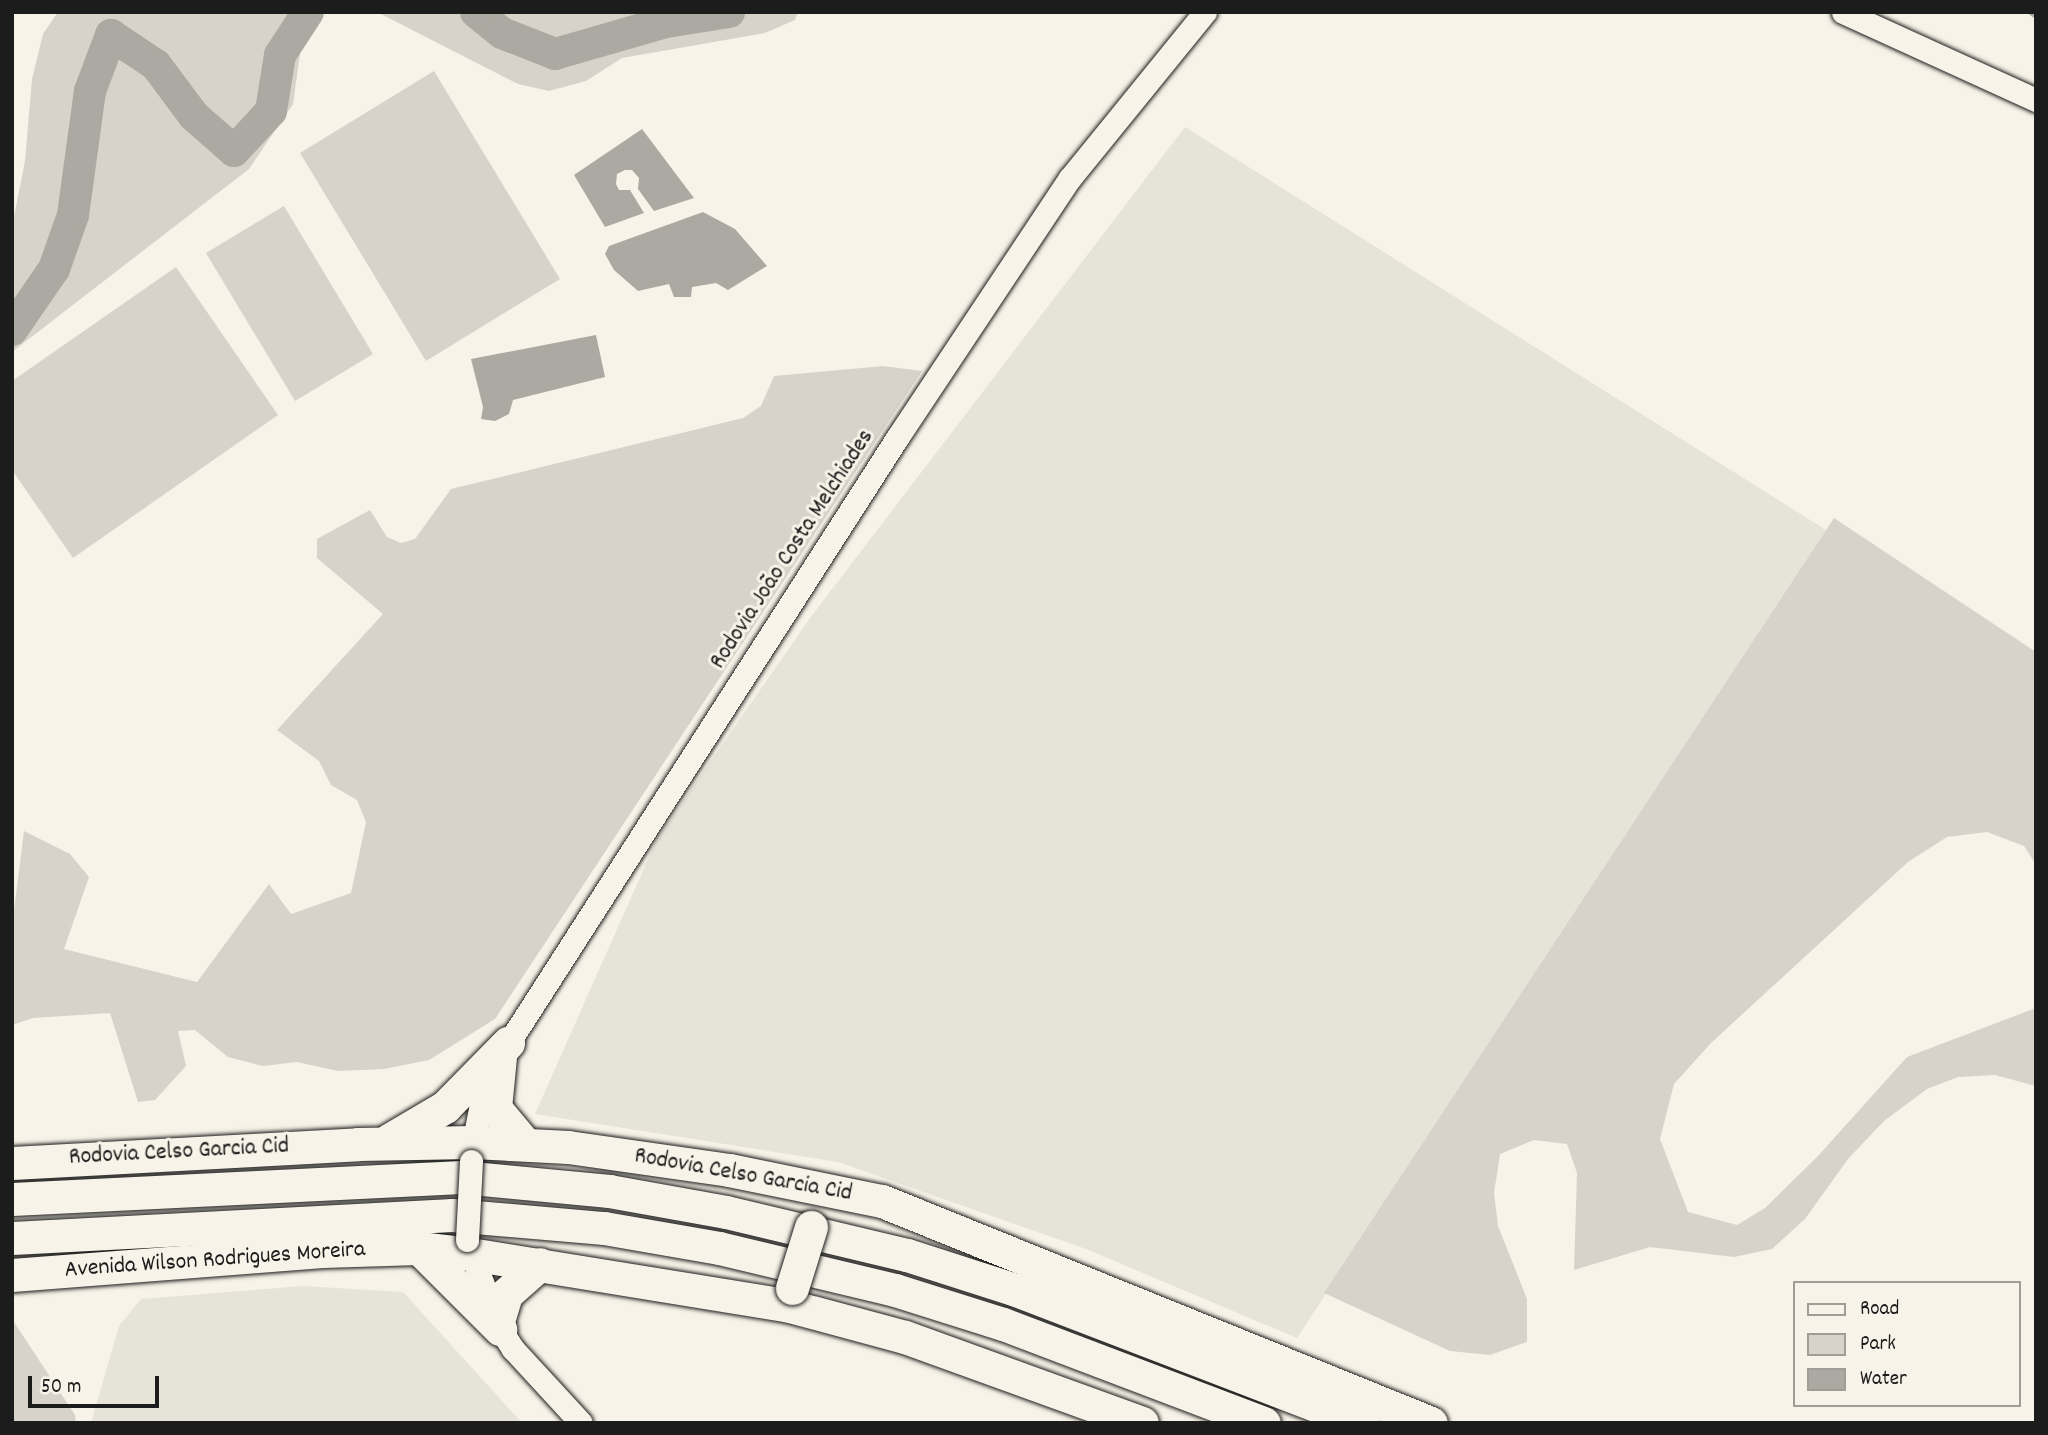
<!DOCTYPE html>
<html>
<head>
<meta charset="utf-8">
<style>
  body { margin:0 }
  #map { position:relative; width:2048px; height:1435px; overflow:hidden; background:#f7f3e8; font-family:Dekko,sans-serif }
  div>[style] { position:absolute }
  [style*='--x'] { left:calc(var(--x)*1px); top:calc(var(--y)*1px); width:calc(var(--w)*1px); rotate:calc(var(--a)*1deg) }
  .built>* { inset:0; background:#e6e3d9 }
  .green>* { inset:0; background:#d7d3cb }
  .water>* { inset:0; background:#aca9a2 }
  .stream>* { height:5px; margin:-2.5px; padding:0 2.5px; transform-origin:2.5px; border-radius:2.5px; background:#aca9a2 }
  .river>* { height:32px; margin:-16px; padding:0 16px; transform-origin:16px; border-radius:16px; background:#aca9a2 }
  .roads { filter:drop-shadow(0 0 2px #1c1c1c) drop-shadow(0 0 2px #1c1c1c) }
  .minor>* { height:23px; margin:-11.5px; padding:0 11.5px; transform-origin:11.5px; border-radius:11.5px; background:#f7f3e8 }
  .highway>* { height:33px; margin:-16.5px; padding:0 16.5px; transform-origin:16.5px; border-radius:16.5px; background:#f7f3e8 }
  .bridges { filter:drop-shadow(0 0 2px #1c1c1c) drop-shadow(0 0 2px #1c1c1c) }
  .minor-bridge>* { height:23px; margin:-11.5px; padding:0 11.5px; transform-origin:11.5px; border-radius:11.5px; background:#f7f3e8 }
  .highway-bridge>* { height:33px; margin:-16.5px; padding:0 16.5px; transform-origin:16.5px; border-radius:16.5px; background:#f7f3e8 }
  span { translate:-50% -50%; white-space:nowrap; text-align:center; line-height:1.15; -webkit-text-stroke:6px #f7f3e8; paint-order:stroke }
  .street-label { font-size:24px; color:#1c1c1c }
  .frame { position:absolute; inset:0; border:14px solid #1c1c1c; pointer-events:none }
  .legend { position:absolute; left:1793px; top:1281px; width:228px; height:126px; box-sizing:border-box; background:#f7f3e8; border:2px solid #9f9d96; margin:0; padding:9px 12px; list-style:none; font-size:21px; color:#1c1c1c }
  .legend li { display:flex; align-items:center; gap:14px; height:35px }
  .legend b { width:35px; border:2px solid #9f9d96 }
  .scale { position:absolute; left:28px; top:1376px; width:131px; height:32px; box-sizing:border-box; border:4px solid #1c1c1c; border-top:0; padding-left:9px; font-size:21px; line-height:24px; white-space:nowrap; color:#1c1c1c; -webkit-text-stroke:5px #f7f3e8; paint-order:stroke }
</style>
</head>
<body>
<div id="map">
  <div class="built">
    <i style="clip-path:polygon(1185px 127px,1826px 530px,1297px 1338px,1086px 1249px,838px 1162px,535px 1114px,658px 837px,810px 618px)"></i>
    <i style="clip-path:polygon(303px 1286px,403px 1292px,522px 1423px,91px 1423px,119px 1326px,141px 1299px)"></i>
  </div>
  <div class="green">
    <i style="clip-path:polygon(58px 12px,323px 12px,304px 26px,293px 104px,249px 169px,12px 352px,12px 227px,25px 161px,32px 79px,43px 34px)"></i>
    <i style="clip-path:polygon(377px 12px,798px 12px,795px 20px,765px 33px,622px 58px,586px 81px,549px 91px,518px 84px)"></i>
    <i style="clip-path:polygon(434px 71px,560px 279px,426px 361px,300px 153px)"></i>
    <i style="clip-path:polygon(284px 206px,373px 354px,295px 401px,206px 253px)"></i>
    <i style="clip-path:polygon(176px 267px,278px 415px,73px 558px,12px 470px,12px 381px)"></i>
    <i style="clip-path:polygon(883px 366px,922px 371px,495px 1019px,429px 1060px,384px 1069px,338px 1071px,297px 1062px,263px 1066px,228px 1057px,195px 1030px,178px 1031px,186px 1066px,155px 1100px,138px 1102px,110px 1013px,33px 1018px,12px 1025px,12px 926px,24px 831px,70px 854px,89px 877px,64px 949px,197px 982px,269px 884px,291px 914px,351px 893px,366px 822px,357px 800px,331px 785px,319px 761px,277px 730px,383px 614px,317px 558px,317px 539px,370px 510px,387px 537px,401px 543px,415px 539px,451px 489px,743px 418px,761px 406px,774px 376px)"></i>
    <i style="clip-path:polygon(1834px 518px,2036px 652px,2036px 865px,2024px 846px,1987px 832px,1947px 837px,1908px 862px,1711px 1043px,1674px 1084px,1660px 1139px,1688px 1212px,1737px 1225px,1765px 1208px,1818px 1156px,1907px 1057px,2036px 1008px,2036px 1086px,1995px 1075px,1958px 1077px,1927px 1089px,1884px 1121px,1848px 1159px,1805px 1219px,1772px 1249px,1734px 1257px,1650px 1247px,1574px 1270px,1577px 1173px,1567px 1144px,1534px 1140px,1500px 1154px,1494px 1193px,1498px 1226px,1527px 1299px,1527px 1342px,1490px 1355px,1450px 1351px,1324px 1293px)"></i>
    <i style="clip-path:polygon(12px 1319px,75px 1415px,76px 1423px,12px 1423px)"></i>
  </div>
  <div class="water">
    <i style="clip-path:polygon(642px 129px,694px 198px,654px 211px,638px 189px,639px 178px,632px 170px,625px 170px,617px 174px,616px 184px,619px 190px,630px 190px,644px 213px,605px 227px,574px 175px)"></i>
    <i style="clip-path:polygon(703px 212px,735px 229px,767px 266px,728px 290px,716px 283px,692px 287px,691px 297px,674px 297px,669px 284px,638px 291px,614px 270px,605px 254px,609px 246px)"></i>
    <i style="clip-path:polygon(596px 335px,605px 377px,513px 400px,509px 414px,495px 421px,481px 419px,483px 407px,471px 359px)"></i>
  </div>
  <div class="stream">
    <i style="--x:2030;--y:12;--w:7;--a:34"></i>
  </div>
  <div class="river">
    <i style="--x:476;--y:12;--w:33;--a:39"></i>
    <i style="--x:502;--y:33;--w:57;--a:21.6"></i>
    <i style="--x:555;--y:54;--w:116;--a:-16.1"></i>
    <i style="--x:666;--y:22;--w:64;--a:-9"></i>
    <i style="--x:12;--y:330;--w:74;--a:-55.5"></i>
    <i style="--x:54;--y:269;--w:57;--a:-70.6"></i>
    <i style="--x:73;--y:215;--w:125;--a:-82.2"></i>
    <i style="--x:90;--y:91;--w:60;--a:-69.4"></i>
    <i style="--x:111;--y:35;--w:54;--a:33.7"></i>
    <i style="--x:156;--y:65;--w:64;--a:53.3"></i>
    <i style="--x:194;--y:116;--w:53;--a:41.2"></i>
    <i style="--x:234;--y:151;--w:54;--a:-47.2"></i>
    <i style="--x:271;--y:111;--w:57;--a:-80.9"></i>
    <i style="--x:280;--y:55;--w:51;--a:-56.9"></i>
  </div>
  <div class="roads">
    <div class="minor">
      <i style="--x:1843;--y:12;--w:212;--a:24.5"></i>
      <i style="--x:471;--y:1155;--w:78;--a:-79"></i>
      <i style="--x:486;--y:1078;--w:761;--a:-57.29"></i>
      <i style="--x:897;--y:438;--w:312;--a:-56.4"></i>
      <i style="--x:1070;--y:178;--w:214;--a:-50.9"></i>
      <i style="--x:468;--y:1245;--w:90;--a:69.1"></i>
      <i style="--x:500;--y:1329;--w:24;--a:57"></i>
      <i style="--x:513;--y:1349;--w:100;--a:47.4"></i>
    </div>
    <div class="highway">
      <i style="--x:500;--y:1057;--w:51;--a:95.6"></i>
      <i style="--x:495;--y:1108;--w:47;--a:50.2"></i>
      <i style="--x:389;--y:1140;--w:65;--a:-30.5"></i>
      <i style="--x:445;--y:1107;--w:90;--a:-45.5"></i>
      <i style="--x:12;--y:1163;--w:347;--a:-3.1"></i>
      <i style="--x:358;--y:1144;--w:115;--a:-1"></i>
      <i style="--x:473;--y:1142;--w:95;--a:3"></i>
      <i style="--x:568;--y:1147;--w:163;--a:8.1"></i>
      <i style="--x:729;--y:1170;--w:156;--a:11.5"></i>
      <i style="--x:882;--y:1201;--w:592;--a:22.02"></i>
      <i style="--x:12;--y:1199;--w:450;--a:-2.8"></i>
      <i style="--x:461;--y:1177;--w:149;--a:5.4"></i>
      <i style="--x:609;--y:1191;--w:119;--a:10.2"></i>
      <i style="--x:726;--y:1212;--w:186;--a:13.4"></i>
      <i style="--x:907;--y:1255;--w:114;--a:17.8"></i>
      <i style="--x:1016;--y:1290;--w:372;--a:21"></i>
      <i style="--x:12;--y:1238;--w:441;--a:-3"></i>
      <i style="--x:452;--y:1215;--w:153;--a:4.9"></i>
      <i style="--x:604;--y:1228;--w:117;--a:9.9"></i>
      <i style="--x:719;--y:1248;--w:181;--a:13.4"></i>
      <i style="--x:895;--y:1290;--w:113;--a:17.5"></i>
      <i style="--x:1003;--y:1324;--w:279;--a:20.8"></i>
      <i style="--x:419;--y:1248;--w:115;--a:45"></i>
      <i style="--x:12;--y:1275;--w:311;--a:-4.4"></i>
      <i style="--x:322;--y:1251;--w:97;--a:-1.8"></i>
      <i style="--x:419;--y:1248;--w:51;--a:6.7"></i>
      <i style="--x:470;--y:1254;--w:320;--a:9.2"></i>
      <i style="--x:786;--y:1305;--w:123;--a:15.1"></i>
      <i style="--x:905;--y:1337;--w:252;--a:19.9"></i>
      <i style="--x:498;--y:1321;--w:28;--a:-73"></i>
      <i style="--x:506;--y:1294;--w:45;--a:-41.4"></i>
    </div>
  </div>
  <div class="bridges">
    <div class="minor-bridge">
      <i style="--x:467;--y:1240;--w:79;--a:-87.1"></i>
    </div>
    <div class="highway-bridge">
      <i style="--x:792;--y:1288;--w:64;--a:-72.7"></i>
    </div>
  </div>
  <div class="street-label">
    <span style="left:793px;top:550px;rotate:-57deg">Rodovia João Costa Melchiades</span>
    <span style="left:179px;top:1153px;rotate:-3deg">Rodovia Celso Garcia Cid</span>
    <span style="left:743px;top:1176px;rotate:10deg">Rodovia Celso Garcia Cid</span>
    <span style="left:215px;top:1261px;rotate:-4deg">Avenida Wilson Rodrigues Moreira</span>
  </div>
  <div class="frame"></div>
  <ul class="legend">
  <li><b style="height:9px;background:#f7f3e8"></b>Road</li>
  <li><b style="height:19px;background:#d7d3cb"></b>Park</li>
  <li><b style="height:19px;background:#aca9a2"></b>Water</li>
  </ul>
  <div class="scale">50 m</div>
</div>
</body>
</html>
